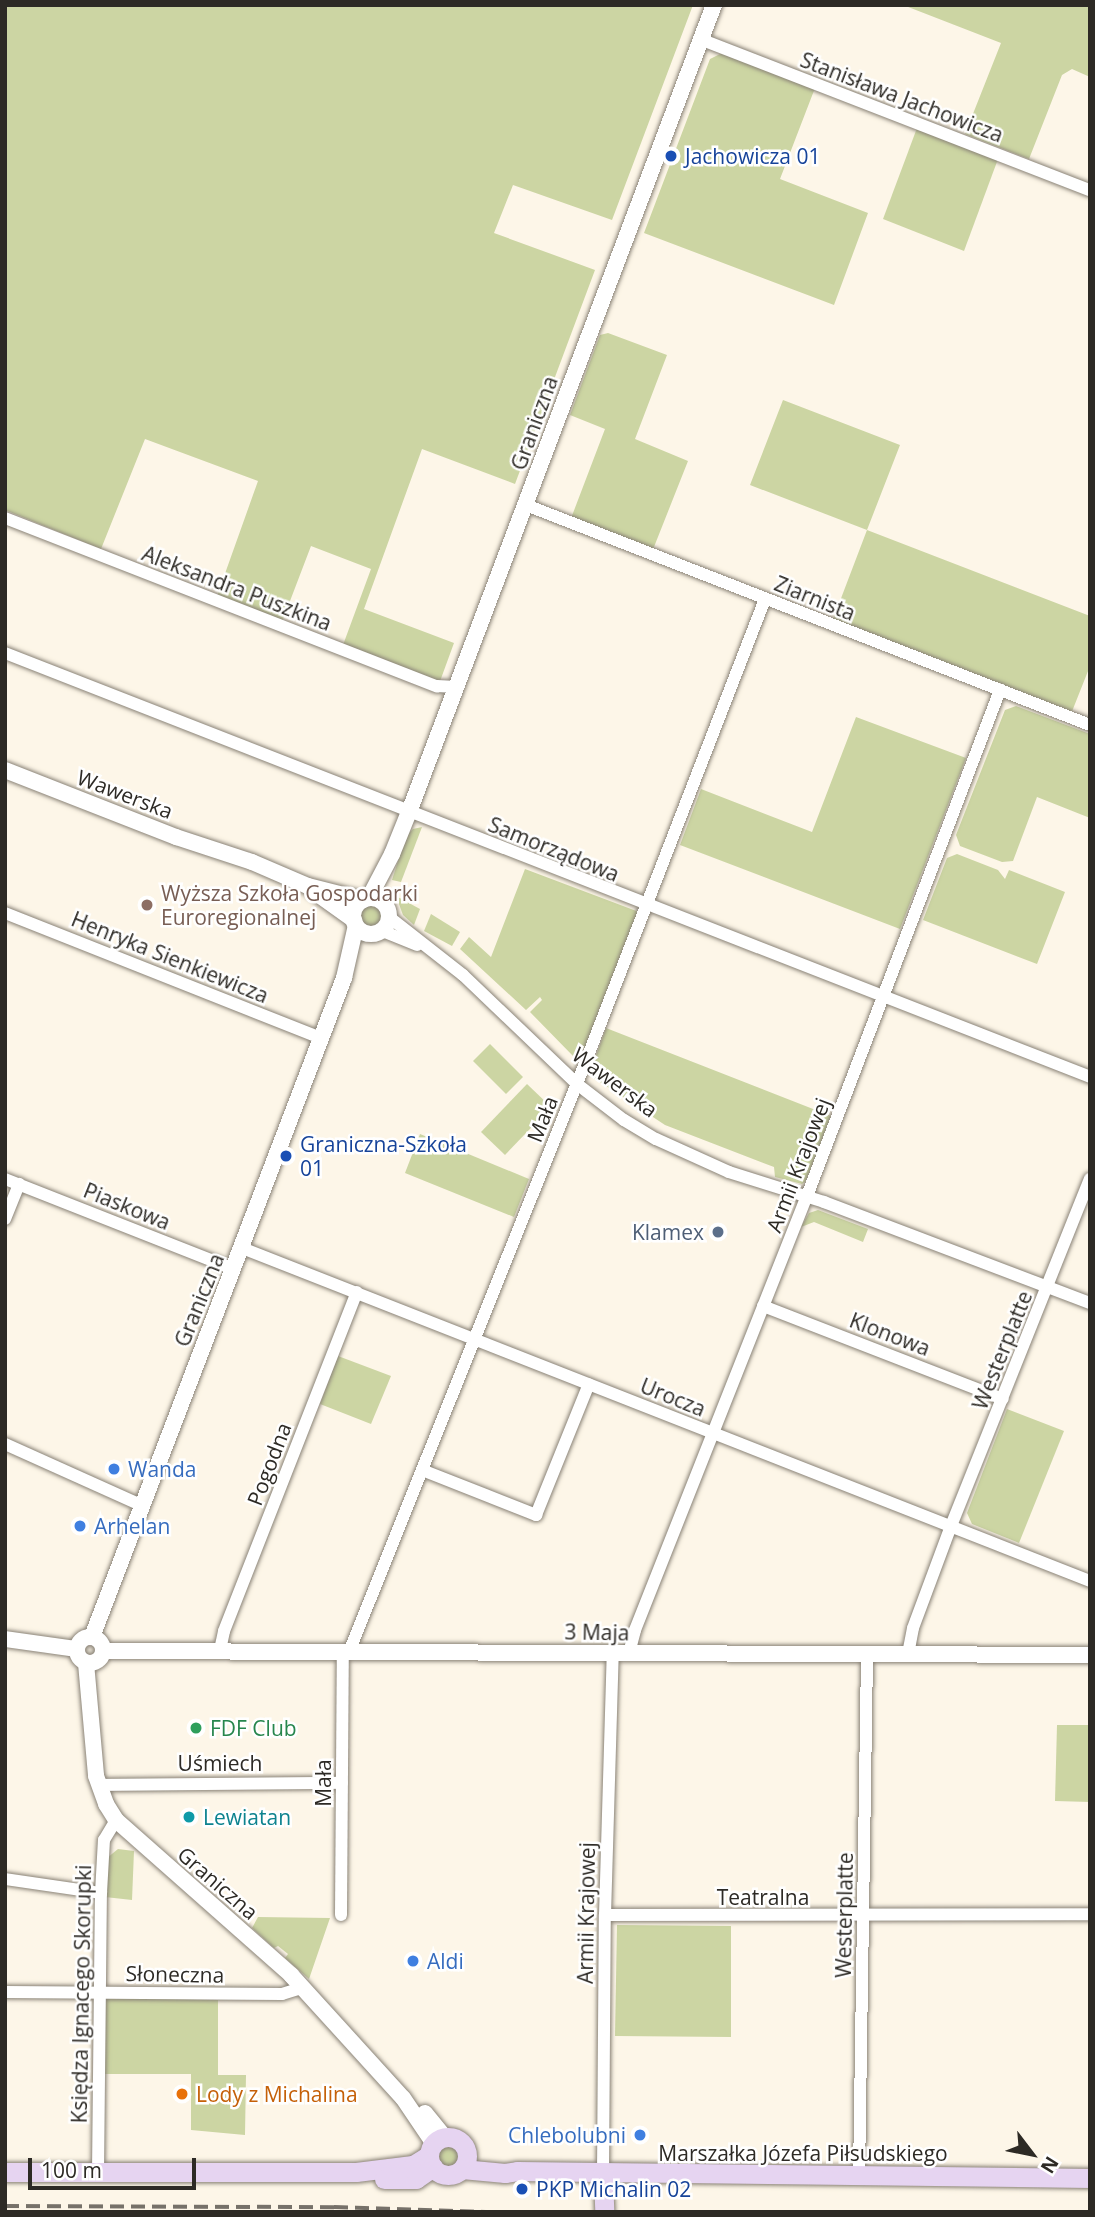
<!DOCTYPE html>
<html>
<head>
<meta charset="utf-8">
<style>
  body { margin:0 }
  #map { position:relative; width:1095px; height:2217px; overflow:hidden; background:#fdf6e8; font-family:"Open Sans",sans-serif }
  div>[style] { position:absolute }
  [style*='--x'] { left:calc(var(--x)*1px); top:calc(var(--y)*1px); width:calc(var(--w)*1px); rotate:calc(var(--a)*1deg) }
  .green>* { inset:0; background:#ccd5a3 }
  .round { border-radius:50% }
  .roads { filter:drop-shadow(0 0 2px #898276) drop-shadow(0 0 2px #898276) }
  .minor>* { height:12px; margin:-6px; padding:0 6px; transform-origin:6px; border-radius:6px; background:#fff }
  .tertiary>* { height:16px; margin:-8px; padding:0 8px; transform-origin:8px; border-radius:8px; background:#fff }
  .tertiary>.ring { margin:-8px; padding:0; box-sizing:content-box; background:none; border:16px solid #fff; border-radius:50% }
  .secondary>* { height:19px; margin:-9.5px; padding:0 9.5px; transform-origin:9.5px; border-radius:9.5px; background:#e6d4f1 }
  .secondary>.ring { margin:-9.5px; padding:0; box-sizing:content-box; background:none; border:19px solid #e6d4f1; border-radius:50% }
  .rail>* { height:3.5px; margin-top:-1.75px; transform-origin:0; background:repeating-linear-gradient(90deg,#767169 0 14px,transparent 0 21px) }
  .dots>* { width:19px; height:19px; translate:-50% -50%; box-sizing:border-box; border:4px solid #fff; border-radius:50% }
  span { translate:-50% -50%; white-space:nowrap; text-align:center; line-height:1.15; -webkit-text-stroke:5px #fff; paint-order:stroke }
  .street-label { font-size:21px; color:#2d2a25 }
  .transit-label { font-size:21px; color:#164399 }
  .left { translate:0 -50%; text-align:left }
  .education-label { font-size:21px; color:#785e54 }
  .service-label { font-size:21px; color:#4e5e75 }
  .right { translate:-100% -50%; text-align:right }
  .shop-label { font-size:21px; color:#366cbe }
  .leisure-label { font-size:21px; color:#27864d }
  .culture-label { font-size:21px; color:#0d838f }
  .food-label { font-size:21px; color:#c56008 }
  .frame { position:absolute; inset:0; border:7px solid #2d2a25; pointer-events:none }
  .north { position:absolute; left:997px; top:2119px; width:70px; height:70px; -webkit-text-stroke:5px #fff; paint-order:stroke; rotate:122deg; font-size:19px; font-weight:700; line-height:28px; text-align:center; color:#2d2a25 }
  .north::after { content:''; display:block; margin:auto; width:24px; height:32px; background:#2d2a25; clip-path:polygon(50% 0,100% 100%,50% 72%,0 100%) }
  .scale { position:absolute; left:28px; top:2158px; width:168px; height:32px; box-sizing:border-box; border:4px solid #2d2a25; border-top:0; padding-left:9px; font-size:21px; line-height:24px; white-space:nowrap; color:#2d2a25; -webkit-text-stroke:5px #fff; paint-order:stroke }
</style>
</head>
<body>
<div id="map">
  <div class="green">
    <i style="clip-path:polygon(5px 5px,693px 5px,612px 220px,513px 185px,494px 233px,595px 270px,515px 484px,422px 449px,364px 609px,454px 643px,439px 684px,343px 645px,371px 569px,311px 546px,282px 622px,217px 596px,258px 481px,145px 439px,101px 549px,5px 510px)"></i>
    <i style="clip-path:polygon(903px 5px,1090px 5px,1090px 77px,1072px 69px,1062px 75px,1029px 159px,965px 134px,1001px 43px)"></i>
    <i style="clip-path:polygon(724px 52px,815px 88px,780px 179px,868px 213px,834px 305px,644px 233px,710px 59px)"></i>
    <i style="clip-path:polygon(917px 128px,998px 159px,964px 251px,883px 219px)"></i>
    <i style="clip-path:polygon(608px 333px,667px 355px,635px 439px,688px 461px,652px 552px,570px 521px,605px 429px,570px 415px,600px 335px)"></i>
    <i style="clip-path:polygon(783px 400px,900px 445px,867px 530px,1090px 616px,1090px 666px,1071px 714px,832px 622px,867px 530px,750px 485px)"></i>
    <i style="clip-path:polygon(1016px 706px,1090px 734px,1090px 818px,1037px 797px,1013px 861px,1002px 862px,960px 846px,956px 835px,1005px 710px)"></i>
    <i style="clip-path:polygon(856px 717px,966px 758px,900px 929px,680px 845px,701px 789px,812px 832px)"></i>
    <i style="clip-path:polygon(422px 827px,401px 882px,392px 880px,406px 836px,413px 829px)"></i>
    <i style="clip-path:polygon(957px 854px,998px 870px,1005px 879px,1009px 870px,1065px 892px,1037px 964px,923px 920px,947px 858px)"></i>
    <i style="clip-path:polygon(525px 869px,639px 912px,587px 1045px,574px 1057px,530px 1012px,542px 1000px,540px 997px,526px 1010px,460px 949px,469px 937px,491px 957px)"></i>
    <i style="clip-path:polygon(396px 896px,420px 909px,414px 925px,403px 915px)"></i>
    <i class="round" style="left:358px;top:903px;width:24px;height:24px"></i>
    <i style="clip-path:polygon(431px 914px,460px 932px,452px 946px,424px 931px)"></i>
    <i style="clip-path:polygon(606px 1028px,831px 1116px,806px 1181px,802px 1184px,775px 1177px,774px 1167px,665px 1125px,594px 1078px,593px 1064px)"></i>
    <i style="clip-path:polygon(490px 1044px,523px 1077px,506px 1094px,473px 1061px)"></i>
    <i style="clip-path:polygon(527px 1084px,551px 1107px,505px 1155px,481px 1132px)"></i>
    <i style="clip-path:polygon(420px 1134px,529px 1179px,514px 1217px,405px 1173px)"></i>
    <i style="clip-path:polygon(818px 1210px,868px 1229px,863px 1242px,814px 1222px,801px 1227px,809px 1213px)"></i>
    <i style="clip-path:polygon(338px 1356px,391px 1376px,371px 1424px,320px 1404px)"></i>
    <i style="clip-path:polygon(1007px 1409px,1064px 1431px,1019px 1543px,972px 1524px,967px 1513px)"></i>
    <i style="clip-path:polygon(1057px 1725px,1090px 1725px,1090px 1802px,1055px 1801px)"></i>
    <i style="clip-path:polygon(118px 1849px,134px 1851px,132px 1900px,105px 1897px,107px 1858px)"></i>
    <i style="clip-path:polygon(258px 1917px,330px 1918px,309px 1979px,285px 1958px,288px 1954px,278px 1946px,274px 1948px,252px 1928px)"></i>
    <i style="clip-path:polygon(617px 1925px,731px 1926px,731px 2037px,615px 2036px)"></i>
    <i style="clip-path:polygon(104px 1996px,218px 2000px,218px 2075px,246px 2075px,245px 2135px,191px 2130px,191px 2074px,102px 2074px)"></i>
    <i class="round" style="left:436px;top:2146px;width:22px;height:22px"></i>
  </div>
  <div class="roads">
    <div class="minor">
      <i style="--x:700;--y:39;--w:418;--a:21.2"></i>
      <i style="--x:526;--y:505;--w:605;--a:21.31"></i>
      <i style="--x:5;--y:518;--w:464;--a:21.3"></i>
      <i style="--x:437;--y:686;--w:19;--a:3"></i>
      <i style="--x:5;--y:653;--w:1165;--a:21.34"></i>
      <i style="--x:5;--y:913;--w:340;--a:21.6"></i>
      <i style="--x:389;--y:917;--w:94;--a:38.1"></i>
      <i style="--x:463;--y:975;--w:158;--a:43.7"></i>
      <i style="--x:577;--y:1084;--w:59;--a:37.5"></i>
      <i style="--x:624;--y:1120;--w:37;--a:31"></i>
      <i style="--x:656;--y:1139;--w:80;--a:24.3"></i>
      <i style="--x:729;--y:1172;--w:100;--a:17.5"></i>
      <i style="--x:824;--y:1202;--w:285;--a:20.8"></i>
      <i style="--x:380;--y:930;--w:40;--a:22"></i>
      <i style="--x:5;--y:1179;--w:246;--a:21.5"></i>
      <i style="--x:5;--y:1219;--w:38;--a:-68"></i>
      <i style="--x:242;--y:1248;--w:911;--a:21.44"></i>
      <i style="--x:763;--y:1306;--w:257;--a:21.2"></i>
      <i style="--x:5;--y:1444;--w:149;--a:24.2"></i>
      <i style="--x:422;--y:1470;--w:123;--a:21.5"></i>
      <i style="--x:536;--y:1515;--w:141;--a:-68"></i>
      <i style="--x:220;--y:1650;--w:19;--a:-78"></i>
      <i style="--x:224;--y:1631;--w:364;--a:-68.6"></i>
      <i style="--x:349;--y:1652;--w:631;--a:-68.15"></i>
      <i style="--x:584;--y:1066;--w:501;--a:-68.81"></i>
      <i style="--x:629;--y:1653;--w:24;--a:-75"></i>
      <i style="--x:635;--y:1630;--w:467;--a:-68.4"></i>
      <i style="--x:807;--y:1196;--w:542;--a:-69.12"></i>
      <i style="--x:908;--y:1654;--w:26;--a:-79"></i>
      <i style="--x:913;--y:1628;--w:109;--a:-69.6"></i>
      <i style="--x:951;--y:1526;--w:374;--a:-68.2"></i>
      <i style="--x:98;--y:1785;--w:244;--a:-0.5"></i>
      <i style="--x:5;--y:1879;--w:97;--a:8.3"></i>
      <i style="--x:341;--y:1915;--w:263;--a:-89.6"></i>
      <i style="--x:605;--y:1915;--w:485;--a:-0.1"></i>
      <i style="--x:5;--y:1992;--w:277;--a:0.4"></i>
      <i style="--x:282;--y:1994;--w:21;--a:-17"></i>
      <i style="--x:98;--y:2172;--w:279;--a:-89.4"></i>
      <i style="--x:101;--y:1893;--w:53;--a:-86.8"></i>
      <i style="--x:104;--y:1840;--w:23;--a:-59"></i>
      <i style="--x:603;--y:2174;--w:259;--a:-89.6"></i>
      <i style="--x:605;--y:1915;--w:263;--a:-88.3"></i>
      <i style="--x:859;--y:2176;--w:522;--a:-89.12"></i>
    </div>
    <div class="tertiary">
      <i style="--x:5;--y:770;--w:184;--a:21.4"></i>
      <i style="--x:176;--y:837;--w:80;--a:18.2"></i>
      <i style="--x:252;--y:862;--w:61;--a:23.2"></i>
      <i style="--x:308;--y:886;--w:57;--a:14.3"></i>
      <i style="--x:312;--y:890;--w:52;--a:35.5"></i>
      <i style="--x:369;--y:898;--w:50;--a:-62.4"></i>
      <i style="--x:392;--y:854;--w:45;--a:-68"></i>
      <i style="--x:409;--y:812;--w:863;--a:-69.3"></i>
      <i class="ring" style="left:353px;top:898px;width:20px;height:20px"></i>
      <i class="ring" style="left:77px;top:1637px;width:10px;height:10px"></i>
      <i style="--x:92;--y:1637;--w:706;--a:-69.07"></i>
      <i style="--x:344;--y:978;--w:54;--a:-77.2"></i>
      <i style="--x:5;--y:1639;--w:72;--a:8"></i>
      <i style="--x:103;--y:1651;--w:987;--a:0.23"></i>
      <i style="--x:86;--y:1663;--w:113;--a:84.9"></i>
      <i style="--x:96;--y:1776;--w:30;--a:70"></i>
      <i style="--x:106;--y:1804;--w:19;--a:58"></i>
      <i style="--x:116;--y:1820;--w:234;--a:41.5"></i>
      <i style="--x:291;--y:1975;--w:166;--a:47.7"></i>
      <i style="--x:403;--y:2098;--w:55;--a:56"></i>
      <i style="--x:425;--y:2113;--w:32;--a:51"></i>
    </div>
    <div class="secondary">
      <i class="ring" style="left:429px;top:2137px;width:19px;height:19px"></i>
      <i style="--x:462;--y:2169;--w:43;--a:5.3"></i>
      <i style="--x:505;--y:2173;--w:12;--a:-9"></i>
      <i style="--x:517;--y:2171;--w:573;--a:0.7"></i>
      <i style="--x:5;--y:2172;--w:351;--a:0"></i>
      <i style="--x:356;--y:2172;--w:57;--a:-7"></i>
      <i style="--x:413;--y:2165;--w:19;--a:-32"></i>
      <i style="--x:603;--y:2174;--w:38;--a:88"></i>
      <i style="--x:384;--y:2179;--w:32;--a:0"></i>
      <i style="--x:416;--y:2179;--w:21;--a:-35"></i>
    </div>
  </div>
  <div class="rail">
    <i style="--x:5;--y:2206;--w:329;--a:0.2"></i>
    <i style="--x:334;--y:2207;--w:152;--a:1.9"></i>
  </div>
  <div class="dots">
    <i style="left:671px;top:156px;background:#1a4fb4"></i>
    <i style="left:147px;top:905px;background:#8d6e63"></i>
    <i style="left:286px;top:1156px;background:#1a4fb4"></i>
    <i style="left:718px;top:1232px;background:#5c6f8a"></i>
    <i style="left:114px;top:1469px;background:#3f7fe0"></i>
    <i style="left:80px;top:1526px;background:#3f7fe0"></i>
    <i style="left:196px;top:1728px;background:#2e9e5b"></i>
    <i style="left:189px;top:1817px;background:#0f9aa8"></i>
    <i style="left:413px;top:1961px;background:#3f7fe0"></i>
    <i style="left:182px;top:2094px;background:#e8710a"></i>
    <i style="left:640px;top:2135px;background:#3f7fe0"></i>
    <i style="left:522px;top:2189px;background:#1a4fb4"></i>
  </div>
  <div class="street-label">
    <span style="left:902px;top:97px;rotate:21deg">Stanisława Jachowicza</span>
    <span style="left:534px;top:423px;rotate:-70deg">Graniczna</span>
    <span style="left:237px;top:588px;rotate:21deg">Aleksandra Puszkina</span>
    <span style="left:815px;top:598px;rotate:22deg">Ziarnista</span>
    <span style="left:125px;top:794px;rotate:21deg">Wawerska</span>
    <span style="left:554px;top:849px;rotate:22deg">Samorządowa</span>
    <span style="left:170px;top:957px;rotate:22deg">Henryka Sienkiewicza</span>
    <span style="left:615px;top:1082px;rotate:37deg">Wawerska</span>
    <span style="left:542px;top:1119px;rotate:-68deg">Mała</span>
    <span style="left:798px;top:1165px;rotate:-69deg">Armii Krajowej</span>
    <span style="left:127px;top:1206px;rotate:22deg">Piaskowa</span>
    <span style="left:199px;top:1300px;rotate:-68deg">Graniczna</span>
    <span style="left:890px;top:1334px;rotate:21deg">Klonowa</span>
    <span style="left:1002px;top:1350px;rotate:-68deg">Westerplatte</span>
    <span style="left:673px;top:1397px;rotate:22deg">Urocza</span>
    <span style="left:269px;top:1464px;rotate:-69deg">Pogodna</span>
    <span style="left:597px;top:1632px;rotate:1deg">3 Maja</span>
    <span style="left:220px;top:1763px">Uśmiech</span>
    <span style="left:323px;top:1783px;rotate:-90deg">Mała</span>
    <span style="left:218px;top:1883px;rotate:41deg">Graniczna</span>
    <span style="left:763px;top:1897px">Teatralna</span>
    <span style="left:586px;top:1913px;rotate:-89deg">Armii Krajowej</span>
    <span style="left:844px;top:1915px;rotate:-89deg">Westerplatte</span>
    <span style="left:175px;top:1974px;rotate:1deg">Słoneczna</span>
    <span style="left:81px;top:1994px;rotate:-89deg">Księdza Ignacego Skorupki</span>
    <span style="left:803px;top:2153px">Marszałka Józefa Piłsudskiego</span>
  </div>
  <div class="transit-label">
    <span class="left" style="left:685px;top:156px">Jachowicza 01</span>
    <span class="left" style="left:300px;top:1156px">Graniczna-Szkoła<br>01</span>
    <span class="left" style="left:536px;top:2189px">PKP Michalin 02</span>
  </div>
  <div class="education-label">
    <span class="left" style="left:161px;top:905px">Wyższa Szkoła Gospodarki<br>Euroregionalnej</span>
  </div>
  <div class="service-label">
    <span class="right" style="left:704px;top:1232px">Klamex</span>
  </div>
  <div class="shop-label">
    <span class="left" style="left:128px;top:1469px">Wanda</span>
    <span class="left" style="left:94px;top:1526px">Arhelan</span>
    <span class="left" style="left:427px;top:1961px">Aldi</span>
    <span class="right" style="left:626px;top:2135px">Chlebolubni</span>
  </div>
  <div class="leisure-label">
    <span class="left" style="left:210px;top:1728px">FDF Club</span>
  </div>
  <div class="culture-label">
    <span class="left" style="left:203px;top:1817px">Lewiatan</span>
  </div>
  <div class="food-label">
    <span class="left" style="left:196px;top:2094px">Lody z Michalina</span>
  </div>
  <div class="frame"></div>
  <div class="north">N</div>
  <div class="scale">100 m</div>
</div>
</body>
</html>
